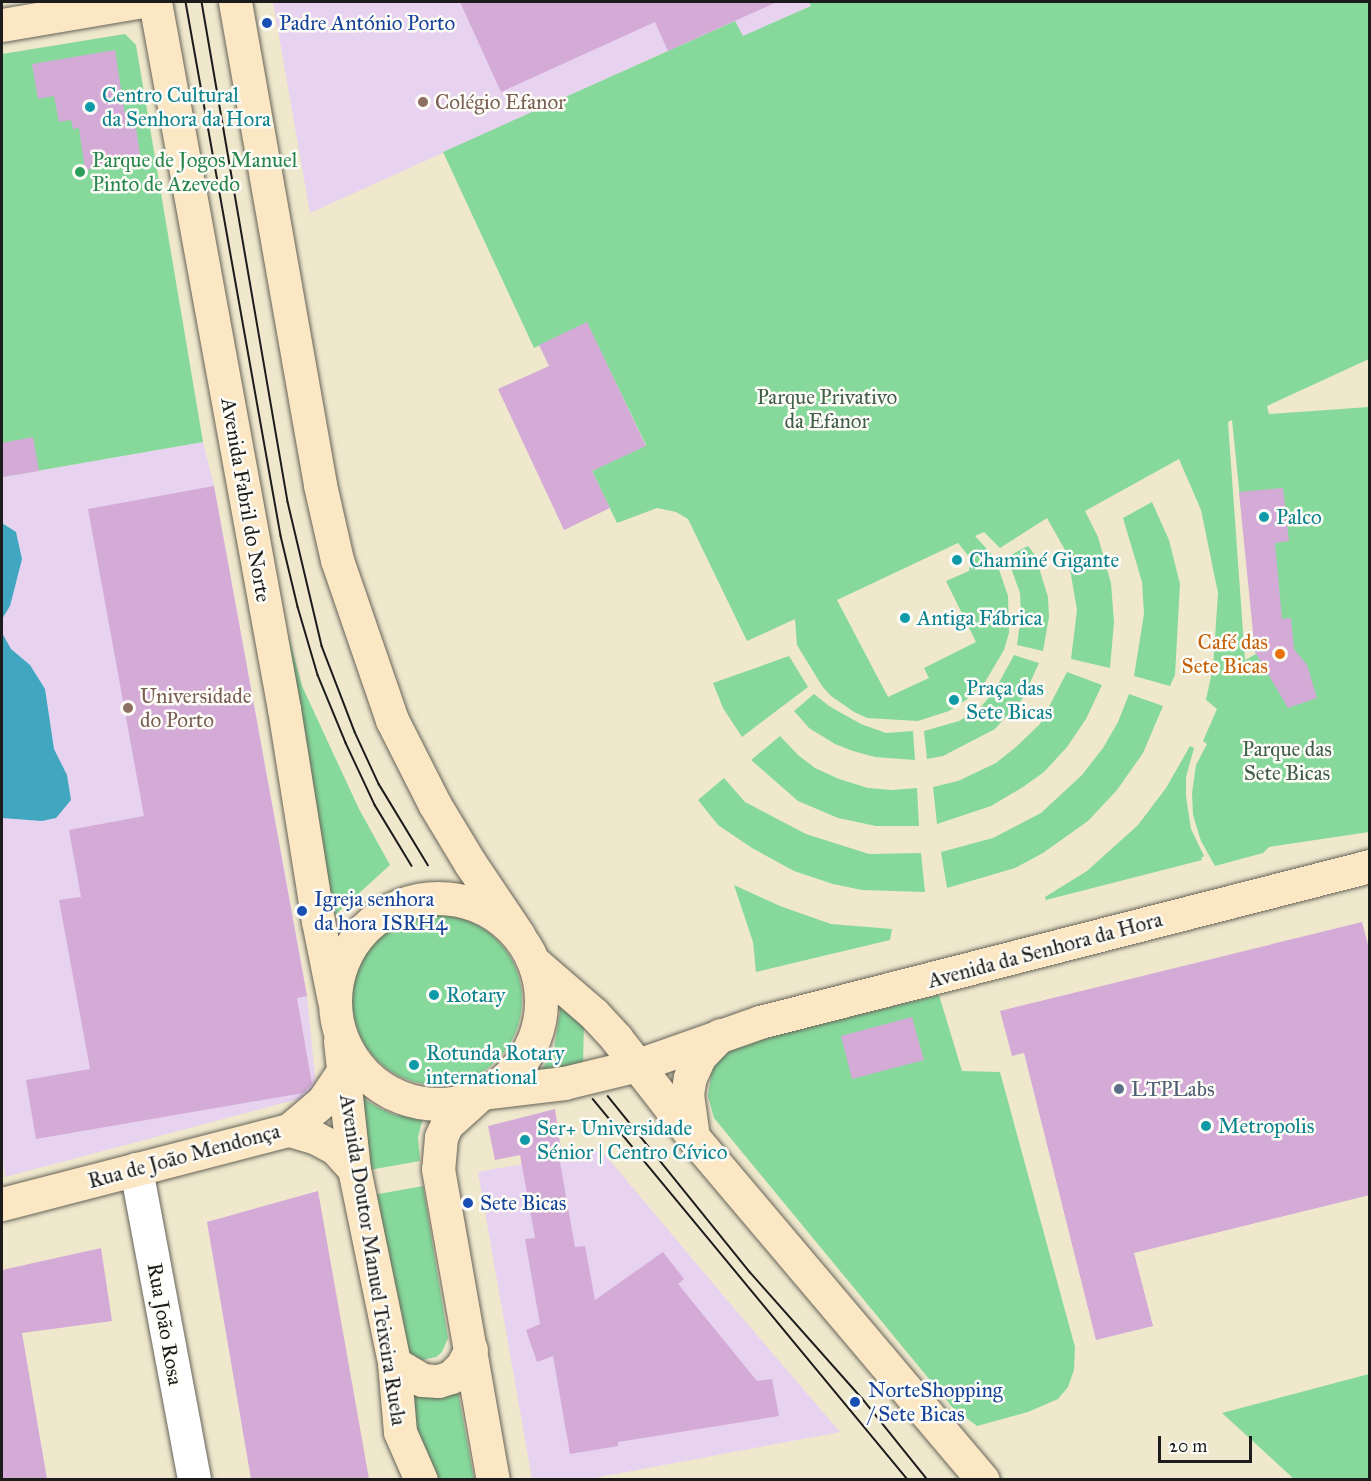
<!DOCTYPE html>
<html>
<head>
<meta charset="utf-8">
<style>
  body { margin:0 }
  #map { position:relative; width:1371px; height:1481px; overflow:hidden; background:#efe8cd; font-family:"IM FELL Great Primer",serif }
  div>[style] { position:absolute }
  [style*='--x'] { left:calc(var(--x)*1px); top:calc(var(--y)*1px); width:calc(var(--w)*1px); rotate:calc(var(--a)*1deg) }
  .built>* { inset:0; background:#e7d2ef }
  .green>* { inset:0; background:#86d99b }
  .round { border-radius:50% }
  .water>* { inset:0; background:#41a7c1 }
  .building>* { inset:0; background:#d4aad7 }
  .roads { filter:drop-shadow(0 0 2px #66635a) drop-shadow(0 0 2px #66635a) }
  .street>* { height:33px; margin:-16.5px; padding:0 16.5px; transform-origin:16.5px; border-radius:16.5px; background:#fff }
  .secondary>* { height:33px; margin:-16.5px; padding:0 16.5px; transform-origin:16.5px; border-radius:16.5px; background:#fbe7c3 }
  .secondary>.ring { margin:-16.5px; padding:0; box-sizing:content-box; background:none; border:33px solid #fbe7c3; border-radius:50% }
  .tram>* { height:1.5px; margin:-0.75px; padding:0 0.75px; transform-origin:0.75px; border-radius:0.75px; background:#1c1c1c }
  .dots>* { width:16px; height:16px; translate:-50% -50%; box-sizing:border-box; border:3px solid #fdfcf7; border-radius:50% }
  span { translate:-50% -50%; white-space:nowrap; text-align:center; line-height:1.15; -webkit-text-stroke:5px #fdfcf7; paint-order:stroke }
  .transit-label { font-size:21px; color:#164399 }
  .left { translate:0 -50%; text-align:left }
  .culture-label { font-size:21px; color:#0d838f }
  .education-label { font-size:21px; color:#785e54 }
  .leisure-label { font-size:21px; color:#27864d }
  .park-label { font-size:21px; color:#415e48 }
  .street-label { font-size:21px; color:#1c1c1c }
  .food-label { font-size:21px; color:#c56008 }
  .right { translate:-100% -50%; text-align:right }
  .service-label { font-size:21px; color:#4e5e75 }
  .frame { position:absolute; inset:0; border:3px solid #1c1c1c; pointer-events:none }
  .scale { position:absolute; left:1158px; top:1436px; width:94px; height:27px; box-sizing:border-box; border:3px solid #1c1c1c; border-top:0; padding-left:8px; font-size:18px; line-height:21px; white-space:nowrap; color:#1c1c1c; -webkit-text-stroke:4px #fdfcf7; paint-order:stroke }
</style>
</head>
<body>
<div id="map">
  <div class="built">
    <i style="clip-path:polygon(273px 2px,809px 2px,811px 6px,743px 37px,734px 21px,310px 213px)"></i>
    <i style="clip-path:polygon(203px 442px,214px 486px,307px 996px,316px 1086px,306px 1097px,5px 1177px,2px 1155px,2px 477px)"></i>
    <i style="clip-path:polygon(601px 1150px,727px 1300px,840px 1432px,589px 1479px,532px 1479px,478px 1172px)"></i>
  </div>
  <div class="green">
    <i style="clip-path:polygon(evenodd,809px 2px,1369px 2px,1369px 359px,1267px 406px,1269px 414px,1369px 407px,1369px 832px,1269px 847px,1263px 853px,1215px 866px,1201px 841px,1193px 815px,1192px 793px,1196px 765px,1207px 744px,1203px 741px,1217px 709px,1206px 700px,1213px 667px,1218px 593px,1201px 510px,1179px 459px,1085px 511px,1098px 537px,1111px 583px,1114px 622px,1110px 668px,1071px 659px,1077px 610px,1070px 569px,1065px 550px,1047px 518px,1000px 548px,984px 532px,975px 536px,995px 558px,1008px 596px,1009px 633px,1004px 650px,985px 682px,966px 700px,949px 711px,918px 721px,867px 718px,854px 712px,831px 696px,822px 686px,797px 645px,795px 619px,747px 641px,688px 519px,676px 512px,657px 508px,617px 523px,592px 471px,646px 445px,587px 323px,534px 348px,443px 152px,735px 21px,743px 36px,811px 6px,809px 2px,1232px 420px,1256px 654px,1245px 660px,1228px 422px,1232px 420px,809px 2px,958px 543px,971px 559px,969px 571px,946px 581px,976px 642px,924px 668px,929px 678px,888px 697px,837px 600px,958px 543px)"></i>
    <i style="clip-path:polygon(125px 34px,136px 45px,203px 442px,2px 477px,2px 54px)"></i>
    <i style="clip-path:polygon(1152px 502px,1169px 540px,1180px 584px,1175px 675px,1170px 686px,1134px 676px,1144px 614px,1142px 582px,1123px 518px)"></i>
    <i style="clip-path:polygon(1028px 546px,1035px 555px,1048px 597px,1049px 617px,1043px 651px,1017px 645px,1021px 616px,1020px 593px,1007px 557px)"></i>
    <i style="clip-path:polygon(266px 553px,302px 686px,359px 809px,390px 865px,335px 915px)"></i>
    <i style="clip-path:polygon(1014px 655px,1039px 663px,1023px 698px,995px 729px,943px 756px,927px 759px,924px 731px,959px 721px,980px 708px,995px 690px)"></i>
    <i style="clip-path:polygon(789px 656px,808px 687px,742px 737px,723px 708px,713px 683px)"></i>
    <i style="clip-path:polygon(1067px 672px,1102px 685px,1086px 719px,1067px 747px,1044px 772px,1023px 787px,991px 806px,937px 824px,933px 787px,958px 781px,996px 763px,1016px 747px,1040px 724px)"></i>
    <i style="clip-path:polygon(814px 694px,829px 706px,861px 724px,886px 733px,913px 731px,915px 760px,875px 757px,853px 751px,835px 744px,809px 728px,794px 711px)"></i>
    <i style="clip-path:polygon(1129px 694px,1163px 706px,1143px 753px,1117px 790px,1088px 821px,1043px 853px,1015px 868px,947px 888px,941px 852px,993px 838px,1041px 813px,1082px 775px,1103px 748px,1118px 722px)"></i>
    <i style="clip-path:polygon(780px 736px,798px 755px,815px 768px,839px 779px,868px 788px,892px 790px,917px 788px,919px 826px,876px 826px,838px 818px,798px 801px,751px 760px)"></i>
    <i style="clip-path:polygon(1190px 746px,1194px 748px,1186px 777px,1186px 796px,1191px 829px,1204px 856px,1201px 858px,1202px 860px,1046px 900px,1045px 897px,1087px 871px,1138px 825px,1166px 788px)"></i>
    <i style="clip-path:polygon(724px 778px,745px 802px,806px 834px,869px 854px,921px 853px,925px 892px,862px 890px,833px 884px,794px 871px,752px 848px,718px 825px,698px 800px)"></i>
    <i style="clip-path:polygon(734px 885px,780px 906px,831px 924px,892px 929px,890px 940px,756px 972px,753px 942px)"></i>
    <i class="round" style="left:352px;top:915px;width:170px;height:170px"></i>
    <i style="clip-path:polygon(559px 990px,584px 1016px,583px 1070px,535px 1081px,554px 1049px,560px 1011px)"></i>
    <i style="clip-path:polygon(939px 995px,962px 1071px,1000px 1072px,1075px 1347px,1074px 1370px,1068px 1387px,1058px 1399px,1028px 1412px,977px 1426px,953px 1408px,714px 1118px,708px 1096px,712px 1069px,720px 1056px,732px 1046px)"></i>
    <i style="clip-path:polygon(353px 1087px,367px 1101px,381px 1109px,395px 1115px,423px 1118px,418px 1137px,420px 1161px,369px 1170px)"></i>
    <i style="clip-path:polygon(423px 1186px,448px 1338px,442px 1352px,436px 1357px,422px 1360px,407px 1353px,373px 1195px)"></i>
    <i style="clip-path:polygon(1369px 1374px,1369px 1479px,1294px 1479px,1222px 1413px)"></i>
    <i style="clip-path:polygon(456px 1381px,474px 1479px,432px 1479px,414px 1427px,407px 1387px)"></i>
  </div>
  <div class="water">
    <i style="clip-path:polygon(2px 523px,16px 532px,22px 559px,10px 606px,2px 619px)"></i>
    <i style="clip-path:polygon(2px 633px,11px 649px,30px 665px,45px 689px,54px 749px,67px 775px,71px 800px,56px 818px,42px 821px,2px 818px)"></i>
  </div>
  <div class="building">
    <i style="clip-path:polygon(460px 2px,777px 2px,668px 51px,655px 22px,501px 92px)"></i>
    <i style="clip-path:polygon(115px 50px,125px 115px,134px 114px,141px 161px,85px 170px,79px 128px,73px 129px,71px 120px,59px 122px,54px 96px,38px 99px,32px 64px)"></i>
    <i style="clip-path:polygon(587px 322px,646px 446px,592px 471px,610px 508px,564px 530px,498px 389px,549px 366px,539px 345px)"></i>
    <i style="clip-path:polygon(33px 437px,39px 471px,2px 477px,2px 443px)"></i>
    <i style="clip-path:polygon(214px 486px,307px 996px,297px 998px,312px 1084px,303px 1093px,36px 1139px,26px 1080px,90px 1069px,59px 900px,81px 897px,69px 830px,144px 816px,88px 509px)"></i>
    <i style="clip-path:polygon(1283px 488px,1289px 541px,1275px 543px,1282px 619px,1291px 618px,1294px 649px,1307px 665px,1317px 698px,1288px 708px,1255px 652px,1239px 492px)"></i>
    <i style="clip-path:polygon(1362px 922px,1370px 952px,1370px 1195px,1134px 1253px,1153px 1326px,1096px 1340px,1024px 1053px,1012px 1056px,1000px 1011px)"></i>
    <i style="clip-path:polygon(912px 1017px,924px 1060px,852px 1079px,841px 1036px)"></i>
    <i style="clip-path:polygon(555px 1109px,562px 1156px,559px 1157px,575px 1247px,585px 1246px,595px 1300px,663px 1252px,684px 1279px,678px 1284px,757px 1381px,772px 1379px,779px 1416px,618px 1442px,618px 1446px,570px 1454px,553px 1356px,537px 1362px,526px 1330px,540px 1324px,525px 1239px,535px 1238px,520px 1155px,495px 1160px,488px 1126px)"></i>
    <i style="clip-path:polygon(318px 1191px,369px 1479px,251px 1479px,207px 1222px)"></i>
    <i style="clip-path:polygon(101px 1248px,112px 1321px,22px 1333px,47px 1479px,2px 1479px,2px 1270px)"></i>
  </div>
  <div class="roads">
    <div class="street">
      <i style="--x:136;--y:1169;--w:316;--a:79.4"></i>
    </div>
    <div class="secondary">
      <i style="--x:155;--y:2;--w:719;--a:79.66"></i>
      <i style="--x:284;--y:709;--w:215;--a:80.9"></i>
      <i style="--x:318;--y:921;--w:81;--a:78.6"></i>
      <i style="--x:235;--y:2;--w:490;--a:80"></i>
      <i style="--x:320;--y:485;--w:77;--a:77.2"></i>
      <i style="--x:337;--y:560;--w:169;--a:71"></i>
      <i style="--x:392;--y:720;--w:95;--a:63.2"></i>
      <i style="--x:435;--y:805;--w:68;--a:58.9"></i>
      <i style="--x:470;--y:863;--w:88;--a:56.1"></i>
      <i style="--x:2;--y:25;--w:137;--a:-9.7"></i>
      <i class="ring" style="left:335px;top:898px;width:173px;height:173px"></i>
      <i style="--x:535;--y:963;--w:78;--a:40.8"></i>
      <i style="--x:594;--y:1014;--w:33;--a:47"></i>
      <i style="--x:616;--y:1038;--w:125;--a:52.1"></i>
      <i style="--x:693;--y:1137;--w:449;--a:49.8"></i>
      <i style="--x:340;--y:1041;--w:129;--a:83.8"></i>
      <i style="--x:354;--y:1169;--w:198;--a:78.3"></i>
      <i style="--x:394;--y:1363;--w:69;--a:85"></i>
      <i style="--x:400;--y:1432;--w:52;--a:66.4"></i>
      <i style="--x:489;--y:1092;--w:76;--a:-6.8"></i>
      <i style="--x:564;--y:1083;--w:76;--a:-13.7"></i>
      <i style="--x:638;--y:1065;--w:129;--a:-19.4"></i>
      <i style="--x:760;--y:1022;--w:630;--a:-14.35"></i>
      <i style="--x:475;--y:1099;--w:38;--a:138"></i>
      <i style="--x:447;--y:1124;--w:14;--a:115"></i>
      <i style="--x:441;--y:1137;--w:32;--a:95"></i>
      <i style="--x:438;--y:1169;--w:316;--a:80"></i>
      <i style="--x:289;--y:1130;--w:26;--a:16"></i>
      <i style="--x:314;--y:1137;--w:24;--a:28"></i>
      <i style="--x:335;--y:1148;--w:28;--a:48"></i>
      <i style="--x:693;--y:1137;--w:43;--a:-97.9"></i>
      <i style="--x:687;--y:1094;--w:17;--a:-80"></i>
      <i style="--x:690;--y:1077;--w:23;--a:-65"></i>
      <i style="--x:700;--y:1056;--w:29;--a:-46"></i>
      <i style="--x:2;--y:1204;--w:296;--a:-14.5"></i>
      <i style="--x:289;--y:1130;--w:45;--a:-40.5"></i>
      <i style="--x:323;--y:1101;--w:36;--a:-56"></i>
      <i style="--x:394;--y:1363;--w:33;--a:31"></i>
      <i style="--x:422;--y:1380;--w:16;--a:4"></i>
      <i style="--x:438;--y:1381;--w:14;--a:-17"></i>
      <i style="--x:451;--y:1377;--w:16;--a:-45"></i>
      <i style="--x:462;--y:1366;--w:19;--a:-62"></i>
    </div>
  </div>
  <div class="tram">
    <i style="--x:186;--y:2;--w:542;--a:79.91"></i>
    <i style="--x:281;--y:536;--w:73;--a:76.5"></i>
    <i style="--x:298;--y:607;--w:71;--a:73.6"></i>
    <i style="--x:318;--y:675;--w:74;--a:67.6"></i>
    <i style="--x:346;--y:743;--w:68;--a:64.9"></i>
    <i style="--x:375;--y:805;--w:71;--a:58.8"></i>
    <i style="--x:202;--y:2;--w:507;--a:80.24"></i>
    <i style="--x:288;--y:502;--w:148;--a:76.7"></i>
    <i style="--x:322;--y:646;--w:92;--a:69"></i>
    <i style="--x:355;--y:732;--w:57;--a:65.2"></i>
    <i style="--x:379;--y:784;--w:95;--a:58.8"></i>
    <i style="--x:608;--y:1096;--w:226;--a:51.1"></i>
    <i style="--x:750;--y:1272;--w:169;--a:48.4"></i>
    <i style="--x:862;--y:1398;--w:105;--a:51.2"></i>
    <i style="--x:593;--y:1099;--w:494;--a:50.4"></i>
  </div>
  <div class="dots">
    <i style="left:267px;top:23px;background:#1a4fb4"></i>
    <i style="left:423px;top:102px;background:#8d6e63"></i>
    <i style="left:90px;top:107px;background:#0f9aa8"></i>
    <i style="left:80px;top:172px;background:#2e9e5b"></i>
    <i style="left:1264px;top:517px;background:#0f9aa8"></i>
    <i style="left:957px;top:560px;background:#0f9aa8"></i>
    <i style="left:905px;top:618px;background:#0f9aa8"></i>
    <i style="left:1280px;top:654px;background:#e8710a"></i>
    <i style="left:954px;top:700px;background:#0f9aa8"></i>
    <i style="left:128px;top:708px;background:#8d6e63"></i>
    <i style="left:302px;top:911px;background:#1a4fb4"></i>
    <i style="left:434px;top:995px;background:#0f9aa8"></i>
    <i style="left:414px;top:1065px;background:#0f9aa8"></i>
    <i style="left:1119px;top:1089px;background:#5c6f8a"></i>
    <i style="left:1206px;top:1126px;background:#0f9aa8"></i>
    <i style="left:525px;top:1140px;background:#0f9aa8"></i>
    <i style="left:468px;top:1203px;background:#1a4fb4"></i>
    <i style="left:855px;top:1402px;background:#1a4fb4"></i>
  </div>
  <div class="transit-label">
    <span class="left" style="left:279px;top:23px">Padre António Porto</span>
    <span class="left" style="left:314px;top:911px">Igreja senhora<br>da hora ISRH4</span>
    <span class="left" style="left:480px;top:1203px">Sete Bicas</span>
    <span class="left" style="left:868px;top:1402px">NorteShopping<br>/ Sete Bicas</span>
  </div>
  <div class="culture-label">
    <span class="left" style="left:102px;top:107px">Centro Cultural<br>da Senhora da Hora</span>
    <span class="left" style="left:1276px;top:517px">Palco</span>
    <span class="left" style="left:969px;top:560px">Chaminé Gigante</span>
    <span class="left" style="left:917px;top:618px">Antiga Fábrica</span>
    <span class="left" style="left:966px;top:700px">Praça das<br>Sete Bicas</span>
    <span class="left" style="left:446px;top:995px">Rotary</span>
    <span class="left" style="left:426px;top:1065px">Rotunda Rotary<br>international</span>
    <span class="left" style="left:1218px;top:1126px">Metropolis</span>
    <span class="left" style="left:537px;top:1140px">Ser+ Universidade<br>Sénior | Centro Cívico</span>
  </div>
  <div class="education-label">
    <span class="left" style="left:435px;top:102px">Colégio Efanor</span>
    <span class="left" style="left:140px;top:708px">Universidade<br>do Porto</span>
  </div>
  <div class="leisure-label">
    <span class="left" style="left:92px;top:172px">Parque de Jogos Manuel<br>Pinto de Azevedo</span>
  </div>
  <div class="park-label">
    <span style="left:827px;top:409px">Parque Privativo<br>da Efanor</span>
    <span style="left:1287px;top:761px">Parque das<br>Sete Bicas</span>
  </div>
  <div class="street-label">
    <span style="left:246px;top:500px;rotate:80deg">Avenida Fabril do Norte</span>
    <span style="left:1045px;top:950px;rotate:-15deg">Avenida da Senhora da Hora</span>
    <span style="left:184px;top:1156px;rotate:-15deg">Rua de João Mendonça</span>
    <span style="left:373px;top:1260px;rotate:81deg">Avenida Doutor Manuel Teixeira Ruela</span>
    <span style="left:165px;top:1324px;rotate:80deg">Rua João Rosa</span>
  </div>
  <div class="food-label">
    <span class="right" style="left:1268px;top:654px">Café das<br>Sete Bicas</span>
  </div>
  <div class="service-label">
    <span class="left" style="left:1131px;top:1089px">LTPLabs</span>
  </div>
  <div class="frame"></div>
  <div class="scale">20 m</div>
</div>
</body>
</html>
